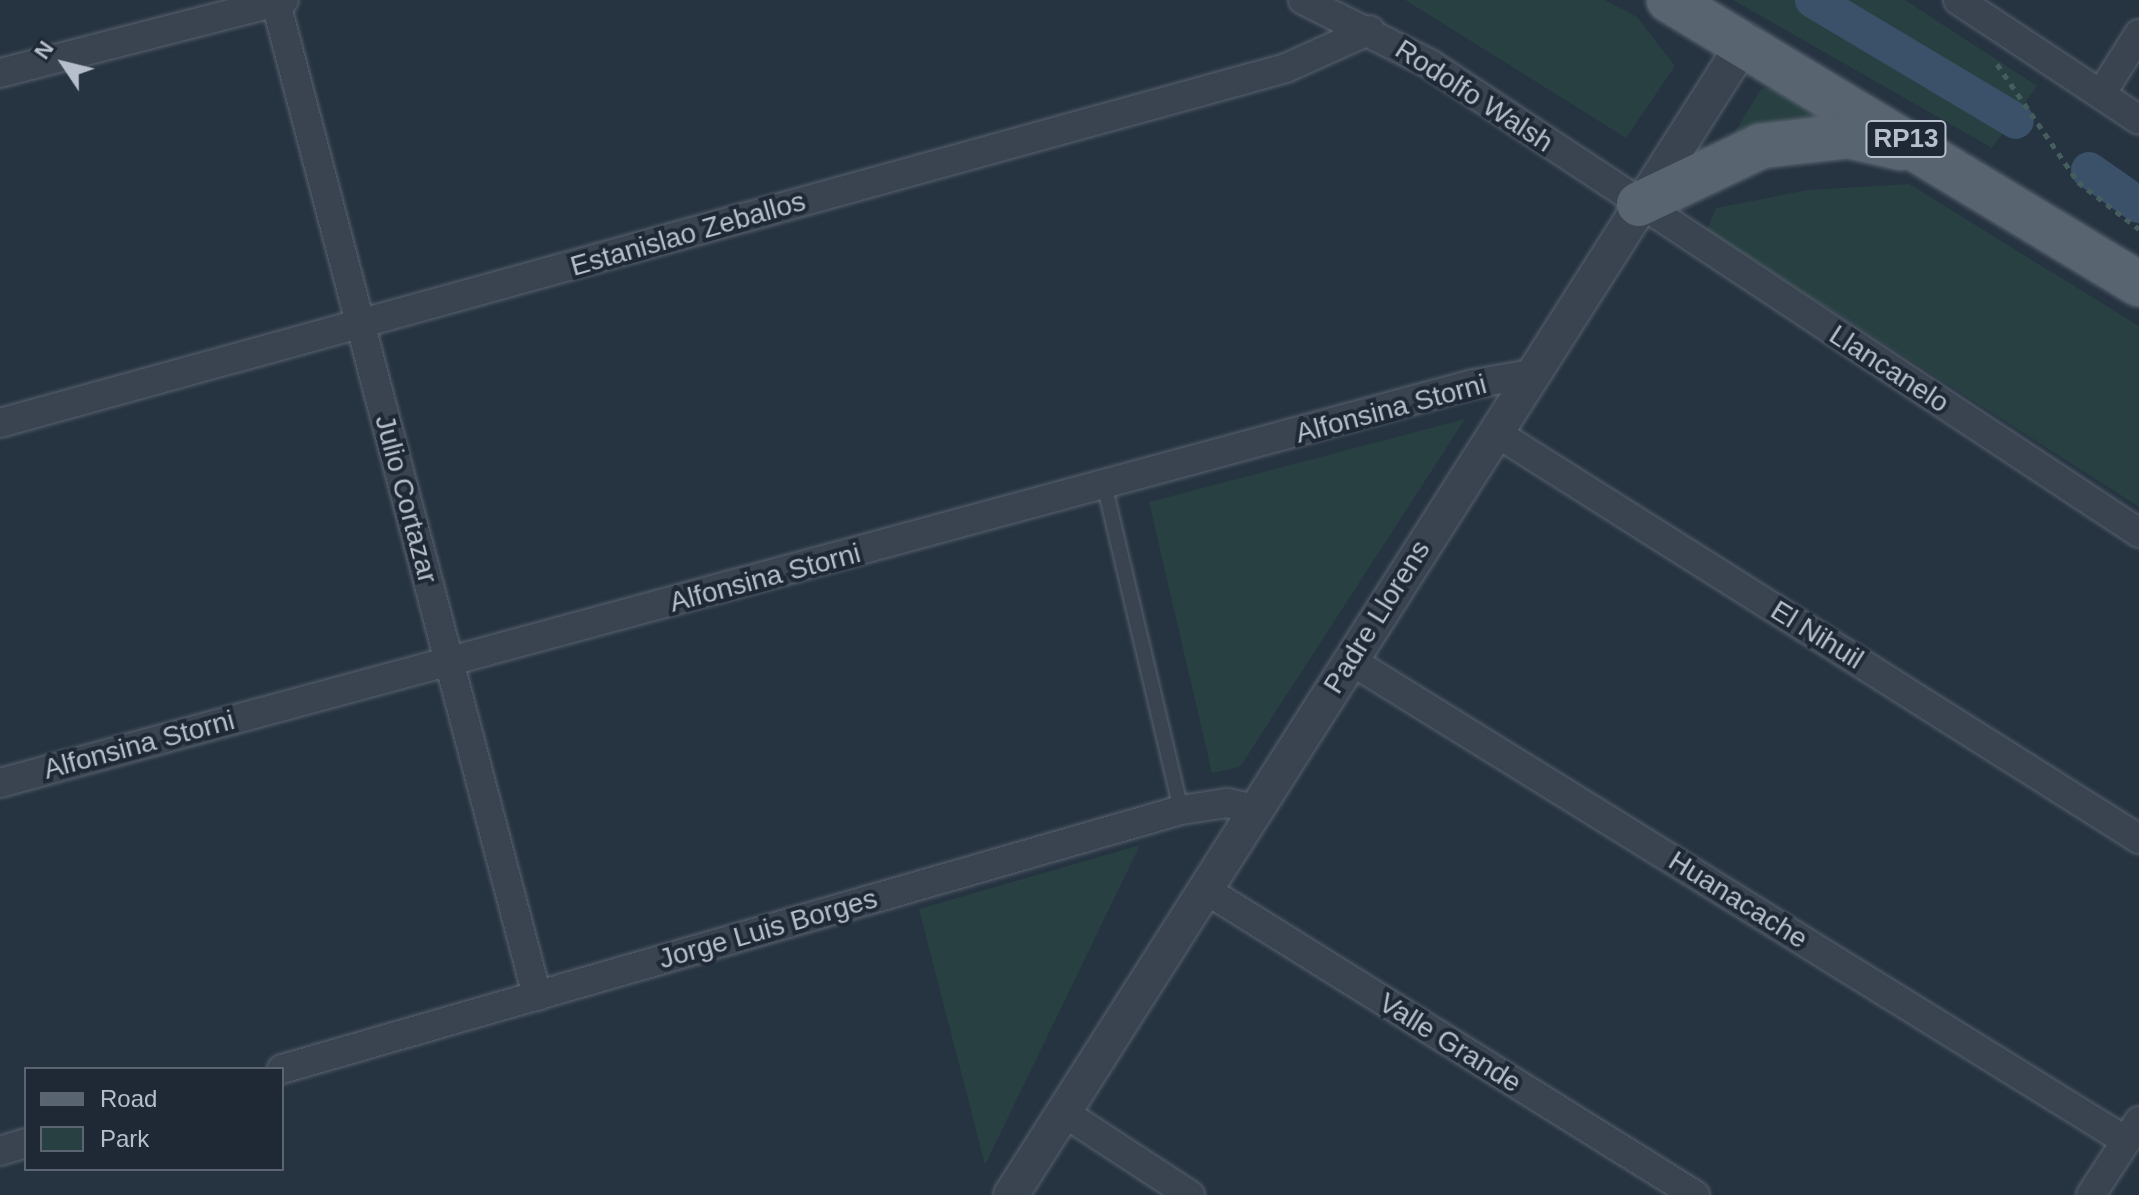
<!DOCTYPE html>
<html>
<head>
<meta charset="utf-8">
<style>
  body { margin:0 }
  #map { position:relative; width:2139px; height:1195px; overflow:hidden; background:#263341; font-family:Arial,sans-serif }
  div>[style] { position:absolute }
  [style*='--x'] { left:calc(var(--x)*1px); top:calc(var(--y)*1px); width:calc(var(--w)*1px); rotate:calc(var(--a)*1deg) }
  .green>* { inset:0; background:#284042 }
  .canal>* { height:36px; margin:-18px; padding:0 18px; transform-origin:18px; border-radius:18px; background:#3b5169 }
  .path>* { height:5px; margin-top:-2.5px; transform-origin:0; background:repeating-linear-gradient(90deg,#465d5e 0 6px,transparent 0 12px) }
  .roads { filter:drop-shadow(0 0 2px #58626e) drop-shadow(0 0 2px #58626e) }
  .service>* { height:14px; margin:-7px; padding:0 7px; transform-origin:7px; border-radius:7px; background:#3a4450 }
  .minor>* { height:28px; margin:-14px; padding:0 14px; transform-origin:14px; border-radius:14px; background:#3a4450 }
  .tertiary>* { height:34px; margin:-17px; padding:0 17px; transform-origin:17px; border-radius:17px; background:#3a4450 }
  .primary>* { height:44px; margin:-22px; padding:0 22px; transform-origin:22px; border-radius:22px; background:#586470 }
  span { translate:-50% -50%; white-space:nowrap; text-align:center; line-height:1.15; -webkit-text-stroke:8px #1f2936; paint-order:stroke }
  .shield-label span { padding:2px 6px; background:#1f2936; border:2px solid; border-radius:6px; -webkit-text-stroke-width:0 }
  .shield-label { font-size:26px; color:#b6bfcb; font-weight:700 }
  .street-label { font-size:28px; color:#b6bfcb }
  .legend { position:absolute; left:24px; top:1067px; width:260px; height:104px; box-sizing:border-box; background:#1f2936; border:2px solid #5b6572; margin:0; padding:10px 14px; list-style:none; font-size:24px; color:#b6bfcb }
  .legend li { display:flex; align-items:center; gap:16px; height:40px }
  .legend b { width:40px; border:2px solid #5b6572 }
  .north { position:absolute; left:24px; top:24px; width:80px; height:80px; -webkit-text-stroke:6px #1f2936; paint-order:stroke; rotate:305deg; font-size:22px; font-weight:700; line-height:32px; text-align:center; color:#b6bfcb }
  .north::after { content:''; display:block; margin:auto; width:28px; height:36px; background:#b6bfcb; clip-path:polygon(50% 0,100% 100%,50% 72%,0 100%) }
</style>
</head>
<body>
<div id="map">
  <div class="green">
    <i style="clip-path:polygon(1405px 0,1605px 0,1637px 17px,1675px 66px,1626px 138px)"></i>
    <i style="clip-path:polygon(1733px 0,1905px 0,2037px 86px,1992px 148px)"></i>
    <i style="clip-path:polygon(1777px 87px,1829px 113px,1730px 140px,1761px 89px)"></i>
    <i style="clip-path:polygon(1909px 184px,2139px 326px,2139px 507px,1707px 230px,1716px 208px,1808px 190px)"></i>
    <i style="clip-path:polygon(1465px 419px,1240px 767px,1212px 773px,1149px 502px)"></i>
    <i style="clip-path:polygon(1140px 845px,985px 1165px,919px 909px)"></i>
  </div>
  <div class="canal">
    <i style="--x:1813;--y:0;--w:236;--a:30.8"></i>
    <i style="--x:2089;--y:170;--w:61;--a:35"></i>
  </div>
  <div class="path">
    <i style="--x:1997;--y:64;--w:143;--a:55.5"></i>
    <i style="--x:2078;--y:182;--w:77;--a:37.6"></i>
  </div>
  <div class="roads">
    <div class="service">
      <i style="--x:1105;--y:488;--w:331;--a:76.7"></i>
    </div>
    <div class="minor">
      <i style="--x:1303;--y:0;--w:142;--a:26.7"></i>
      <i style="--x:1430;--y:64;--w:850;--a:33.48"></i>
      <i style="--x:1958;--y:0;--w:217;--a:33.5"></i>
      <i style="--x:276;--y:3;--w:1027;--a:75.27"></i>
      <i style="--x:0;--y:73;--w:293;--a:-14.4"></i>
      <i style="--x:2101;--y:94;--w:71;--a:-57.7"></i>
      <i style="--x:0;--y:423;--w:1334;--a:-15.43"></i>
      <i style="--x:1286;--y:68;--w:92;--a:-24.3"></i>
      <i style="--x:1495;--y:432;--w:762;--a:32.29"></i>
      <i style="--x:1350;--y:660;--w:913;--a:31.79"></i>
      <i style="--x:0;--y:783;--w:1526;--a:-15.16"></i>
      <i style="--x:1473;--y:384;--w:58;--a:-10"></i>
      <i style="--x:1206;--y:890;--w:576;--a:31.95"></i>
      <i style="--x:282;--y:1069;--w:936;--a:-16.07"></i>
      <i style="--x:1181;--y:810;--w:47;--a:-8.7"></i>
      <i style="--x:1227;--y:803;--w:29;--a:12"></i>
      <i style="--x:1063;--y:1112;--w:152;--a:33.2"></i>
      <i style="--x:0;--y:1151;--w:27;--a:-17"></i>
      <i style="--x:2091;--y:1195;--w:88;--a:-57"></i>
    </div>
    <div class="tertiary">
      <i style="--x:1011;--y:1195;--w:1369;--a:-57.53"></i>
    </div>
    <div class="primary">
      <i style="--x:1669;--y:0;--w:549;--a:31.14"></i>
      <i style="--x:1639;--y:204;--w:135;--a:-25.4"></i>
      <i style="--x:1761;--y:146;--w:89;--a:-6.5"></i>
      <i style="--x:1849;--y:136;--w:53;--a:13"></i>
    </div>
  </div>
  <div class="shield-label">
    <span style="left:1906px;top:139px">RP13</span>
  </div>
  <div class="street-label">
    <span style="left:1474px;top:96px;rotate:33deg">Rodolfo Walsh</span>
    <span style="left:688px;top:234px;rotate:-16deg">Estanislao Zeballos</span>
    <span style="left:1889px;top:369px;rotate:33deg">Llancanelo</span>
    <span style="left:1391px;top:409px;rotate:-15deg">Alfonsina Storni</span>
    <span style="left:406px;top:499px;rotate:75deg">Julio Cortazar</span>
    <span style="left:765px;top:578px;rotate:-15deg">Alfonsina Storni</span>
    <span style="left:1377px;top:617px;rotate:-58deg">Padre Llorens</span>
    <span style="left:1817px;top:635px;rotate:32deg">El Nihuil</span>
    <span style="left:139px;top:745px;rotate:-15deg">Alfonsina Storni</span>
    <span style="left:1738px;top:900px;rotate:32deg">Huanacache</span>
    <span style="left:768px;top:929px;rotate:-16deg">Jorge Luis Borges</span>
    <span style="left:1450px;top:1043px;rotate:32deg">Valle Grande</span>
  </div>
  <ul class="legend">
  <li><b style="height:10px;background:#586470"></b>Road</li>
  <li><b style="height:22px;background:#284042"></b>Park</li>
  </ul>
  <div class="north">N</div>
</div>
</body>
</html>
